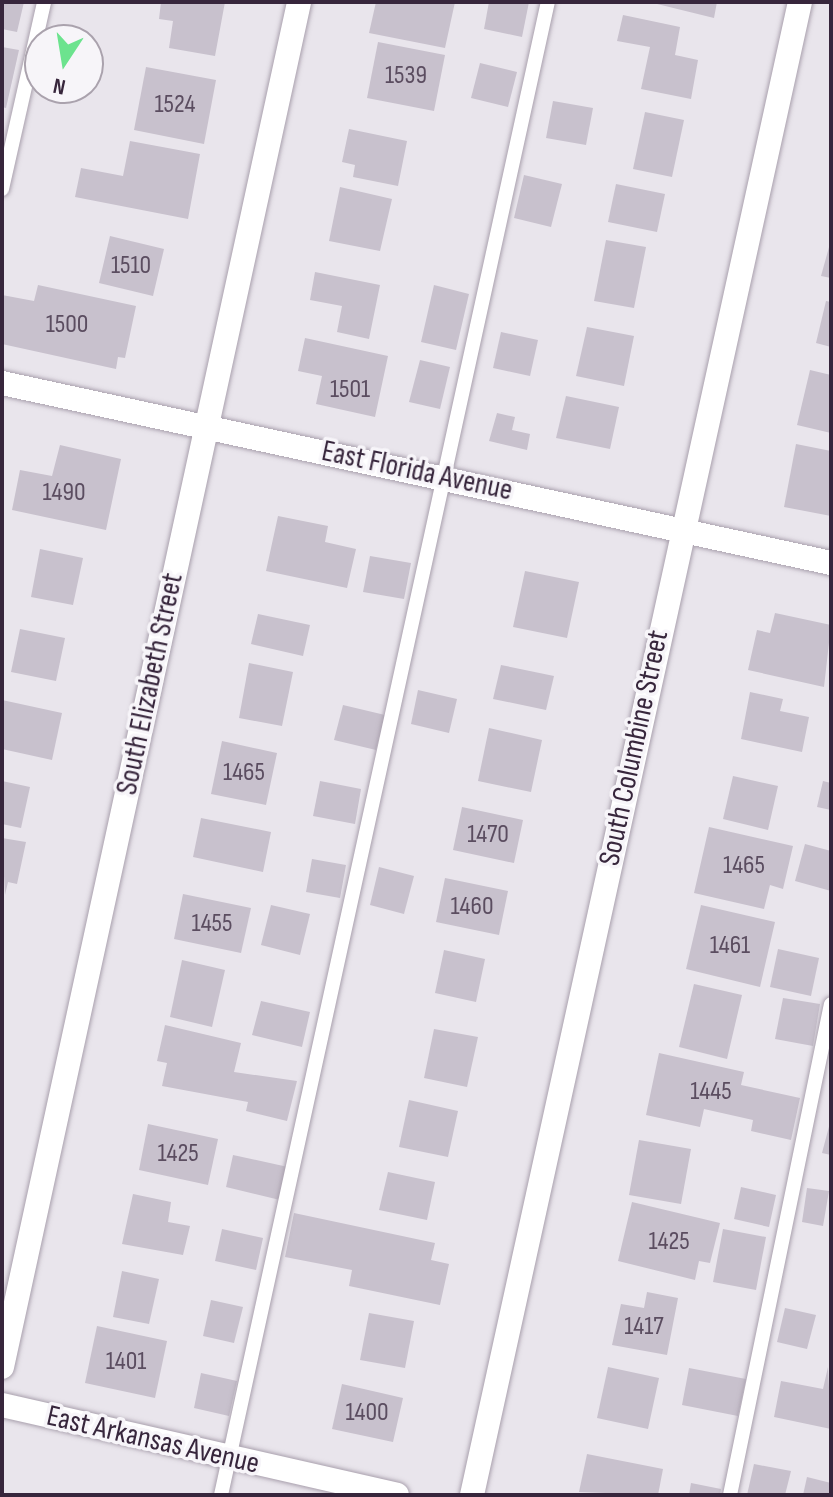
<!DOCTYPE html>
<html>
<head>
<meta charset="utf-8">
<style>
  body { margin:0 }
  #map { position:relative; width:833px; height:1497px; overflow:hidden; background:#e9e5ec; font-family:"Sofia Sans Condensed",sans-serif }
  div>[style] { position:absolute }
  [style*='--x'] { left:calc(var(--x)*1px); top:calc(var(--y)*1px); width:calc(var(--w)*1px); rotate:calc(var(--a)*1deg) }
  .building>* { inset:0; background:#c8c1cd }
  .roads { filter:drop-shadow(0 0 2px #a9a0ad) drop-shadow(0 0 2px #a9a0ad) }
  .lane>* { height:14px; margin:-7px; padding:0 7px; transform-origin:7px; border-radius:7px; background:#fff }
  .street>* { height:24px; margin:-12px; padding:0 12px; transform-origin:12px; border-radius:12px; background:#fff }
  .secondary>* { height:24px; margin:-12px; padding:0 12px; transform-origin:12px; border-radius:12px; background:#fff }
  span { translate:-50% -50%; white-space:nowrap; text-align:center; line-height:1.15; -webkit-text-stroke:7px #f7f5f9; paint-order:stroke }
  .number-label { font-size:26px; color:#5b4d60 }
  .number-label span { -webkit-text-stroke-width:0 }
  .street-label { font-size:30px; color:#37263c }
  .frame { position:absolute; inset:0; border:4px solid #37263c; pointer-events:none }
  .north { position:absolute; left:24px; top:24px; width:80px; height:80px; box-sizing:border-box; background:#f7f5f9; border:2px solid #aaa2ad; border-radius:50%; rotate:192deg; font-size:22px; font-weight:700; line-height:32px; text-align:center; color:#37263c }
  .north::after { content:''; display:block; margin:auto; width:28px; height:36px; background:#6ce38e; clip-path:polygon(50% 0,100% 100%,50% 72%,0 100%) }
</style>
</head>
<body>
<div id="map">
  <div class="building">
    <i style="clip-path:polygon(2px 2px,24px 2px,17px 32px,2px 29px)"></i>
    <i style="clip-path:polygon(161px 2px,225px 2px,215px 56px,169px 48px,173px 21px,159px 19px)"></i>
    <i style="clip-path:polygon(376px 2px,455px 2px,445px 48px,369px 33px)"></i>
    <i style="clip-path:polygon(489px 2px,529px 2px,522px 37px,484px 29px)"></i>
    <i style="clip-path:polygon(649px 2px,717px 2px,714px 18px)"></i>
    <i style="clip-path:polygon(623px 15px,680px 27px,675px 55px,698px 60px,691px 99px,641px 89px,650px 47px,617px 41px)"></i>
    <i style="clip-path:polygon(60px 26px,89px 32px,87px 40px,57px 40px)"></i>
    <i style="clip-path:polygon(378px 42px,445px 55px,434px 111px,367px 98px)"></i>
    <i style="clip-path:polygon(2px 47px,19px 50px,6px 108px,2px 107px)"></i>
    <i style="clip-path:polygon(480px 63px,517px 72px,508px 107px,471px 98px)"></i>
    <i style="clip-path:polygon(146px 67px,216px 80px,204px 144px,134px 130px)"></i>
    <i style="clip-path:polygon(553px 101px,593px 108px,586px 145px,546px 138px)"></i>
    <i style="clip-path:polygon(645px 112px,684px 120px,672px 177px,633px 169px)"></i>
    <i style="clip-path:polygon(349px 129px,407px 141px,398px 186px,353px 177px,355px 165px,342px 162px)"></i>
    <i style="clip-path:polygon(130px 141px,200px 154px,188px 219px,75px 197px,81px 168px,123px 176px)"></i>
    <i style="clip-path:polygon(524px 175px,562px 184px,551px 227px,514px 218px)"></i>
    <i style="clip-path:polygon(616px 184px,665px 194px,657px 232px,608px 222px)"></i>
    <i style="clip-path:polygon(340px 187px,392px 199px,380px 251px,329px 241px)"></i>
    <i style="clip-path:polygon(110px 236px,164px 249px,153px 296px,99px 283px)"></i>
    <i style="clip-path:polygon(606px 240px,646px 247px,634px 308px,594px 301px)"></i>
    <i style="clip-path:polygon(831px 240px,831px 278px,821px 276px)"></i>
    <i style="clip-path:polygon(315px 272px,380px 285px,369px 339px,337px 332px,342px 306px,310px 300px)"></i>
    <i style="clip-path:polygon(38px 285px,136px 306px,125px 358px,118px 357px,116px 369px,2px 344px,2px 295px,34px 301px)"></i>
    <i style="clip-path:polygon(434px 285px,469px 294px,456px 350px,421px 342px)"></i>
    <i style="clip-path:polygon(826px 301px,831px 302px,831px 347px,816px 343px)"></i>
    <i style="clip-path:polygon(587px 327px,634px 336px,624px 386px,576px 376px)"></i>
    <i style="clip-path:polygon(501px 332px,538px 340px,530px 376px,493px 368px)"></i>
    <i style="clip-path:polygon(305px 338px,388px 356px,375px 417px,316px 404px,322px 376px,298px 371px)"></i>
    <i style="clip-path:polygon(420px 360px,450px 367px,440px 409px,409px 402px)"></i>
    <i style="clip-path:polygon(810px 370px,831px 375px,831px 433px,797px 425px)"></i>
    <i style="clip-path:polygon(566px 396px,619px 407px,610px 449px,556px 438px)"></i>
    <i style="clip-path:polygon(497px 413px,515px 417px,512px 430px,530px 434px,527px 450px,489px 441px)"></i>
    <i style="clip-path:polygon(796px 444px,831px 451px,831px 516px,784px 507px)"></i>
    <i style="clip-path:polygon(60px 445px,121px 459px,106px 530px,12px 510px,20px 470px,52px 476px)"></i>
    <i style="clip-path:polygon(278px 516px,328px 526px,325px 542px,356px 549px,347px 588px,266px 571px)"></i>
    <i style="clip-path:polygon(40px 549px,83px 558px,73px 605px,31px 597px)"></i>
    <i style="clip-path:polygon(370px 556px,411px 563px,404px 599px,363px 592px)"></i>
    <i style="clip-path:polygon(525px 571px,579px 582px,567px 638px,513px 627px)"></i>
    <i style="clip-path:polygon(775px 613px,831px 625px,824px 687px,748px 670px,757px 630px,770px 633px)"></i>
    <i style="clip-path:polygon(258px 614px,310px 625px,303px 656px,251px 644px)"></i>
    <i style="clip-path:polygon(20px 629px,65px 638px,56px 681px,11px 672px)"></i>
    <i style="clip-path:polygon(249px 663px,293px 672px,282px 726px,239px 718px)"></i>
    <i style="clip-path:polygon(501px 665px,554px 676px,546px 710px,493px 699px)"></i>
    <i style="clip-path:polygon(418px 690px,457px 699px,449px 733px,411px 724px)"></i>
    <i style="clip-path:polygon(750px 692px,783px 699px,780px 711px,809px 717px,802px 752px,741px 739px)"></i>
    <i style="clip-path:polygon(2px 700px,62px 713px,52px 760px,2px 749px)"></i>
    <i style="clip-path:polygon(343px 705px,385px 715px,376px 750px,334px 740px)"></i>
    <i style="clip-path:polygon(489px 728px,542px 740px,531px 792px,478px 781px)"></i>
    <i style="clip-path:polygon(222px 741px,277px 753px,266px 805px,211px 794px)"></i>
    <i style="clip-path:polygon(733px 776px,778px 786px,768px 830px,723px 819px)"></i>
    <i style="clip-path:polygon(2px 781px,30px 787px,21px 828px,2px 824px)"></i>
    <i style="clip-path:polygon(320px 781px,361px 789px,355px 824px,313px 816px)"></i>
    <i style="clip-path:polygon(823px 781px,831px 783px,831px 810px,817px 807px)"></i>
    <i style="clip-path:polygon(462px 807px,523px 820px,514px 863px,453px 850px)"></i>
    <i style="clip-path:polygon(201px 818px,271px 832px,263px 872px,193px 857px)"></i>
    <i style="clip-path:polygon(709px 827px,793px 846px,783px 889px,770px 885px,764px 909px,694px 893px)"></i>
    <i style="clip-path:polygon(2px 838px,26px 842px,17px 884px,8px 882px,5px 895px)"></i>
    <i style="clip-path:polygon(805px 844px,831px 851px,831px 891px,795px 881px)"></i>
    <i style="clip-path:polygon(312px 859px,346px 865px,340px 898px,306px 892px)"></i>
    <i style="clip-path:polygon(379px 867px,414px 876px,404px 914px,370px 905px)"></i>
    <i style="clip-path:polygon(445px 878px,508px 891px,499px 935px,436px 922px)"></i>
    <i style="clip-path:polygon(183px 894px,251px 908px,241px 953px,174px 939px)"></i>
    <i style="clip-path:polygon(271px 905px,310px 914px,300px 955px,261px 945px)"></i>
    <i style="clip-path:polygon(701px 905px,775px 922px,760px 987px,686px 969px)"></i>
    <i style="clip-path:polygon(778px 949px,819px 958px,811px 996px,770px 987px)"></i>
    <i style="clip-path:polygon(444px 950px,485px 959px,476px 1002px,435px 993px)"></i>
    <i style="clip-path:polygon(182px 960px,225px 970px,212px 1027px,170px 1017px)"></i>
    <i style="clip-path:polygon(694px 984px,742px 995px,727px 1059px,679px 1047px)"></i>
    <i style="clip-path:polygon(783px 998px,820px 1004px,813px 1046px,775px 1039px)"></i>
    <i style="clip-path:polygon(261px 1001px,310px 1012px,302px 1047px,252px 1035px)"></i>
    <i style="clip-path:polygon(165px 1025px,241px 1043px,234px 1072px,297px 1081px,287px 1121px,246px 1111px,248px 1102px,162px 1086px,167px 1063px,157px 1061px)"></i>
    <i style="clip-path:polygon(434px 1029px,478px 1037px,467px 1087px,424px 1078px)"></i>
    <i style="clip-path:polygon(659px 1053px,744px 1072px,741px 1085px,800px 1098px,791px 1140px,751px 1131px,753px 1120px,704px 1109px,700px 1127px,646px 1115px)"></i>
    <i style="clip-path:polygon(409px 1100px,458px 1111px,448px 1157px,399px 1147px)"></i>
    <i style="clip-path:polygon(831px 1119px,831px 1155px,822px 1153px)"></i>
    <i style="clip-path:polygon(148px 1124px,218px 1139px,208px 1185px,139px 1170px)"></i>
    <i style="clip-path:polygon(639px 1140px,691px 1149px,681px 1204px,629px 1195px)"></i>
    <i style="clip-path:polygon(233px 1155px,288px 1167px,280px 1200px,226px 1187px)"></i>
    <i style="clip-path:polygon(388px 1172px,435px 1182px,427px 1220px,379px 1210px)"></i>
    <i style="clip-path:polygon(741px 1187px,776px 1195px,769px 1227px,734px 1219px)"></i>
    <i style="clip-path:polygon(807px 1188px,829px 1191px,823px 1226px,802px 1222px)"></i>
    <i style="clip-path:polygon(133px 1194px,171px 1202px,168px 1222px,190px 1226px,183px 1255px,122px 1244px)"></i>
    <i style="clip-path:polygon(632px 1202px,720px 1223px,710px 1263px,699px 1261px,695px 1280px,618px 1261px)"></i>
    <i style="clip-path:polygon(294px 1213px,435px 1243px,431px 1260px,449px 1264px,440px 1305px,349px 1286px,352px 1270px,285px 1257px)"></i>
    <i style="clip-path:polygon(222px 1229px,263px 1238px,256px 1270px,215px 1261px)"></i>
    <i style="clip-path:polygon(723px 1229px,766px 1237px,756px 1290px,713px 1282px)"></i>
    <i style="clip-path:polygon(122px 1271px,159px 1279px,149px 1324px,113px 1317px)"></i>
    <i style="clip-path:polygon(647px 1292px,678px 1298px,667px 1355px,612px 1345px,621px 1304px,644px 1308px)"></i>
    <i style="clip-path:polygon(211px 1300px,243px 1307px,234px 1343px,203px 1336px)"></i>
    <i style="clip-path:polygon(785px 1308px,816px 1315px,807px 1349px,777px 1342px)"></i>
    <i style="clip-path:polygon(369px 1313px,414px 1321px,405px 1368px,360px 1360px)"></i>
    <i style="clip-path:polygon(97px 1326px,167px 1341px,155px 1398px,85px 1383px)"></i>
    <i style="clip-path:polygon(608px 1367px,659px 1378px,648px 1429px,597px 1418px)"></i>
    <i style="clip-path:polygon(828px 1367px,831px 1429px,774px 1417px,781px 1381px,823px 1389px)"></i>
    <i style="clip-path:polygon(689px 1368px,746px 1379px,738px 1416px,682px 1405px)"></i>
    <i style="clip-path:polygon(201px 1373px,237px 1381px,229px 1416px,194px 1408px)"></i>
    <i style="clip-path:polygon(342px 1384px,403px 1398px,393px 1442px,332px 1429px)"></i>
    <i style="clip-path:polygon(587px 1454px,663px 1469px,658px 1495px,579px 1492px)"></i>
    <i style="clip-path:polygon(754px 1464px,791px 1471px,785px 1495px,747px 1495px)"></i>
    <i style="clip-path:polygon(807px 1477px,831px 1483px,831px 1495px,803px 1495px)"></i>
    <i style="clip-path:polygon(691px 1483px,721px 1489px,720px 1495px,689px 1495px)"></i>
  </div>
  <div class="roads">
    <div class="lane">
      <i style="--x:2;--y:189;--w:192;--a:-77.3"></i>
      <i style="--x:221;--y:1495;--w:1528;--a:-77.65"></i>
      <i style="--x:730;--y:1495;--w:501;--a:-78.38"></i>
    </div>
    <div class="street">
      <i style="--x:2;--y:1367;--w:1397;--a:-77.72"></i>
      <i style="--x:2;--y:1405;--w:405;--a:12.8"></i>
      <i style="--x:472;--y:1495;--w:1529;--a:-77.61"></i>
    </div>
    <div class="secondary">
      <i style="--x:2;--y:383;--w:848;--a:12.25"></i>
    </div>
  </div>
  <div class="number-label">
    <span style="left:406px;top:76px">1539</span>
    <span style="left:175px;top:105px">1524</span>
    <span style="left:131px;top:266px">1510</span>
    <span style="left:67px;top:325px">1500</span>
    <span style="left:350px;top:390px">1501</span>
    <span style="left:64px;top:493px">1490</span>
    <span style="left:244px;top:773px">1465</span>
    <span style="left:488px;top:835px">1470</span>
    <span style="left:744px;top:866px">1465</span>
    <span style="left:472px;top:907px">1460</span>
    <span style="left:212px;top:924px">1455</span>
    <span style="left:730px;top:946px">1461</span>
    <span style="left:711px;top:1092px">1445</span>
    <span style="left:178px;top:1154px">1425</span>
    <span style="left:669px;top:1242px">1425</span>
    <span style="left:644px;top:1327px">1417</span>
    <span style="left:126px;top:1362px">1401</span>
    <span style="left:367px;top:1413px">1400</span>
  </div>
  <div class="street-label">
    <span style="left:417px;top:471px;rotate:12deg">East Florida Avenue</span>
    <span style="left:150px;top:684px;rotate:-78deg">South Elizabeth Street</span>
    <span style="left:634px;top:748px;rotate:-78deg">South Columbine Street</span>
    <span style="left:153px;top:1440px;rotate:13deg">East Arkansas Avenue</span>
  </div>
  <div class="frame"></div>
  <div class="north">N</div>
</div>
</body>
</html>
